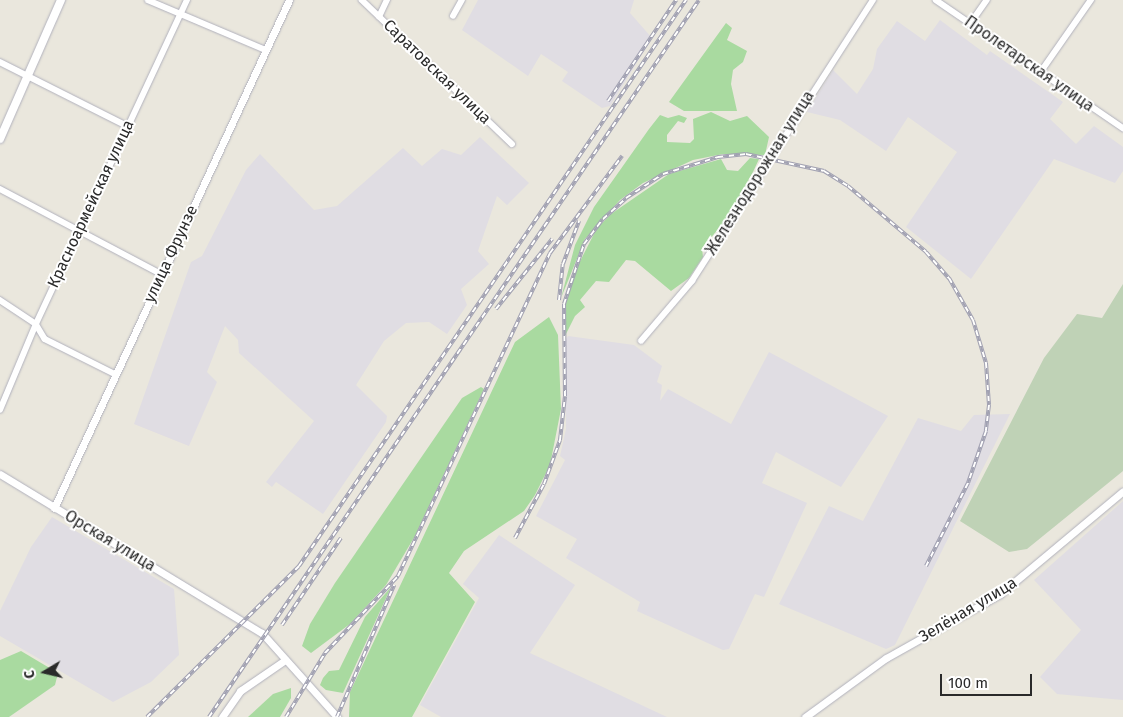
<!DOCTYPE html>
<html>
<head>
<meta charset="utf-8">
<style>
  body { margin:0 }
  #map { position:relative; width:1123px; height:717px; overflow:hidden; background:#eae7dd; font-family:"Fira Sans",sans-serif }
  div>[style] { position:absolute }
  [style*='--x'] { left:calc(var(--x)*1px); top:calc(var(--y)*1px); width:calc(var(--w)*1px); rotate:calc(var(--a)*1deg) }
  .industrial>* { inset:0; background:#e0dde3 }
  .green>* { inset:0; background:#a9daa0 }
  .cemetery>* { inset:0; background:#bfd2b6 }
  .roads { filter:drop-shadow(0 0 1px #b1b1bc) drop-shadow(0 0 1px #b1b1bc) }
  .minor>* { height:5.5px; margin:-2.75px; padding:0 2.75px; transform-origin:2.75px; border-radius:2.75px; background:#fff }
  .tertiary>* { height:7px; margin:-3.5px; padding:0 3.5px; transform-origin:3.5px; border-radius:3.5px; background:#fff }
  .secondary>* { height:8px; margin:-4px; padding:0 4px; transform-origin:4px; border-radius:4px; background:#fff }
  .rail>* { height:4px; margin-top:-2px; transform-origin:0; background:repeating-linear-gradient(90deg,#fff 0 5.5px,#a1a1b2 0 11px); box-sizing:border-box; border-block:1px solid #a1a1b2 }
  span { translate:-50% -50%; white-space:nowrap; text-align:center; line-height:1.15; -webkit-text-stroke:4px #fff; paint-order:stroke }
  .street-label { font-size:16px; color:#2a2a2a }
  .north { position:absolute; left:20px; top:647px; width:50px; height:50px; -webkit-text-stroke:4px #fff; paint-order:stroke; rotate:261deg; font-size:14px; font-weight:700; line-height:20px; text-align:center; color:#2a2a2a }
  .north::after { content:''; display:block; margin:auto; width:18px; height:22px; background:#2a2a2a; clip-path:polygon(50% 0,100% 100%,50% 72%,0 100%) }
  .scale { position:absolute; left:940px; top:674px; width:92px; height:22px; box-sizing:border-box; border:2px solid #2a2a2a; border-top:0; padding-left:6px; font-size:15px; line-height:18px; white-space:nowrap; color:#2a2a2a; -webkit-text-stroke:4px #fff; paint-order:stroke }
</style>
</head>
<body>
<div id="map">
  <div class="industrial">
    <i style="clip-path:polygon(478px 0,634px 0,630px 13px,652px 38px,610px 106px,602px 108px,562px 81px,568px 72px,541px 54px,528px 76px,462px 30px)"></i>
    <i style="clip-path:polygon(940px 20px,987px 55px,990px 51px,1063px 102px,1050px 119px,1076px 144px,1094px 126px,1123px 147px,1123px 171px,1115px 183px,1054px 159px,971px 279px,906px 227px,957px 152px,908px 117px,886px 151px,840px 120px,807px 112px,833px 70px,857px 94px,873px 69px,877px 49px,897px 21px,925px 41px)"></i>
    <i style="clip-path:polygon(480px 137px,529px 183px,507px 205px,497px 196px,478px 251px,489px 264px,461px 289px,467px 305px,447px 334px,429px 322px,406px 323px,384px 341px,356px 385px,387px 416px,386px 422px,323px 514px,276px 482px,272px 487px,266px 482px,314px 421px,239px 353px,238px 340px,225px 326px,207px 372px,217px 382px,189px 446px,134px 424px,191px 262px,202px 256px,246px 170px,260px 154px,314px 210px,337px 206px,403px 148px,422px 166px,442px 149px,461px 155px)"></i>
    <i style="clip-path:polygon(568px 336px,634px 345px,662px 366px,657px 382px,662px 385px,660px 401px,668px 389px,731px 424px,769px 352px,888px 416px,841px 487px,776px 452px,762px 483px,807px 503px,764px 597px,755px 594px,729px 649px,723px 650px,637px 611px,640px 602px,566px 558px,577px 539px,536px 516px,565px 460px,560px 456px,566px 429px,565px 340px)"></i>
    <i style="clip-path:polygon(1010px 414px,895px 645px,886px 649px,779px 604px,829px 506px,863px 521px,918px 418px,961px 431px,974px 415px)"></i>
    <i style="clip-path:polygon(1123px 501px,1123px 700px,1057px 694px,1040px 677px,1081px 630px,1034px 580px)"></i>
    <i style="clip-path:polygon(52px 517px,174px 589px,179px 655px,151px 682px,113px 702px,0 636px,0 611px,31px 547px)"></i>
    <i style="clip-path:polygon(499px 535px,575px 585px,530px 653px,667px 717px,441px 717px,420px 705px,479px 598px,463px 584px)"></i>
  </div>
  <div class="green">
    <i style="clip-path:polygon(726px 23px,732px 28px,727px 40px,747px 51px,743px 62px,733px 70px,731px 84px,737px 111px,684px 111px,669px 102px)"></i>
    <i style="clip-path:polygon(711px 112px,730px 121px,747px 116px,769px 137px,765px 155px,723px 154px,693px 160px,643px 183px,620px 200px,585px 239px,561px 298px,575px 245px,594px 207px,649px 129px,660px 115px,668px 118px,679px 115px,687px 118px,684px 123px,678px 121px,667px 135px,667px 142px,690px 143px,694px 139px,693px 119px)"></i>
    <i style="clip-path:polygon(750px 158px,759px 159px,753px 172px,726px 220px,702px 248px,703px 257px,689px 278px,671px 291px,635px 261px,626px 260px,609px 282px,596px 281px,580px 300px,585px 307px,575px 316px,565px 336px,566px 303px,575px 271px,597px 228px,611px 214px,669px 174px,721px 159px,727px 170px,738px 171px)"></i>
    <i style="clip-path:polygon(549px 317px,558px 335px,561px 409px,550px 465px,535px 495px,524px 511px,464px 551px,449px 573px,475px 602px,412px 717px,349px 717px,350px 692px,515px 342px)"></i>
    <i style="clip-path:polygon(481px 387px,484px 389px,415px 536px,386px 585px,350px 624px,311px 653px,302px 646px,310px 624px,335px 583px,462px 398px)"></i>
    <i style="clip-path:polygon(391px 587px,343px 693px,326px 690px,320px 685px,323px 678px,329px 671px,339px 670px,365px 617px)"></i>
    <i style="clip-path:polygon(21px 651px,58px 673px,55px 685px,9px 717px,0 717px,0 660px)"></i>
    <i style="clip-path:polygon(291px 688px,291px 698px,280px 717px,248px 717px,273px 694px)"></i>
  </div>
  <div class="cemetery">
    <i style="clip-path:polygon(1123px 284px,1123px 471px,1027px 549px,1009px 552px,960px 521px,1044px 358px,1077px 314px,1102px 318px)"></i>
  </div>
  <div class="roads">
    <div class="minor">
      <i style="--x:148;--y:0;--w:128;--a:23"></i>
      <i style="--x:362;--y:0;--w:208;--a:43.8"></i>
      <i style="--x:936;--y:0;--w:227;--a:34.4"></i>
      <i style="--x:453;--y:16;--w:18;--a:-61"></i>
      <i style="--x:379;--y:17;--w:19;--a:-65"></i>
      <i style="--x:970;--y:24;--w:29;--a:-55"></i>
      <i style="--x:0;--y:62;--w:142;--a:26.7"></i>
      <i style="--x:1040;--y:73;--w:89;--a:-55.1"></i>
      <i style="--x:0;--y:189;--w:182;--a:27.8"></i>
      <i style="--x:0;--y:300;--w:43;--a:33.7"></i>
      <i style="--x:36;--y:324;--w:17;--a:59"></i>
      <i style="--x:45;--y:339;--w:78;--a:26.6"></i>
      <i style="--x:641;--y:341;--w:79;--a:-49.6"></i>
      <i style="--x:692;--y:281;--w:334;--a:-57.2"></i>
      <i style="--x:0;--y:410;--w:93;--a:-67.3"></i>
      <i style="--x:36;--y:324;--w:357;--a:-65"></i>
    </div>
    <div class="tertiary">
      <i style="--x:0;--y:474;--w:306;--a:31.3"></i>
      <i style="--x:262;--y:633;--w:113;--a:48.2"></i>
      <i style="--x:54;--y:508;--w:560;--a:-65.17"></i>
      <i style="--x:222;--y:717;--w:32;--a:-55"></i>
      <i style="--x:240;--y:691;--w:55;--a:-34.6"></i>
      <i style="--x:805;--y:717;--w:100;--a:-36.1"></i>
      <i style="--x:886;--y:658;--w:131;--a:-29.3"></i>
      <i style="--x:1000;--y:594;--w:160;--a:-39.9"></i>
    </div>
    <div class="secondary">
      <i style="--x:0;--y:139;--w:152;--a:-66.3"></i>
    </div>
  </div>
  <div class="rail">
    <i style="--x:608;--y:101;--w:122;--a:-56"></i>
    <i style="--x:559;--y:300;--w:36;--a:-84"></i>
    <i style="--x:563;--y:264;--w:46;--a:-69.6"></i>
    <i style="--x:496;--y:309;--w:90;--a:-51.3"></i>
    <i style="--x:515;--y:538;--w:61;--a:-61.8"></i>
    <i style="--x:544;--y:484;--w:47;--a:-70"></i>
    <i style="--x:560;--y:440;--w:44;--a:-83.5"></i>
    <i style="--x:565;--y:396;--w:92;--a:-90.6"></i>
    <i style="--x:564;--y:304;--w:63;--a:-71.6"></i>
    <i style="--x:584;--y:244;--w:31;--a:-53"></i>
    <i style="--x:603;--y:219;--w:31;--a:-42"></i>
    <i style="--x:626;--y:198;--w:44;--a:-33"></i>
    <i style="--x:663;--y:174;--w:58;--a:-17.2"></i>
    <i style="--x:718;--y:157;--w:28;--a:-6"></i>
    <i style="--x:746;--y:154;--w:80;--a:12.3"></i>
    <i style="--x:824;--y:171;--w:28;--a:32"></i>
    <i style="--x:848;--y:186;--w:102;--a:40.2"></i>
    <i style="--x:926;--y:252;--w:35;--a:49"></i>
    <i style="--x:949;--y:278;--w:48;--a:60.3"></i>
    <i style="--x:973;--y:320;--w:45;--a:73.2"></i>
    <i style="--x:986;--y:363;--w:42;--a:85.9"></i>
    <i style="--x:989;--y:405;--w:26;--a:97"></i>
    <i style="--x:986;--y:431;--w:55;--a:109.1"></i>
    <i style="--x:968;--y:483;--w:93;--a:116.8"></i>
    <i style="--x:282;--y:625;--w:105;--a:-55.9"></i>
    <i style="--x:147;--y:717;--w:214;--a:-44.8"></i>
    <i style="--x:299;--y:566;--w:686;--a:-55.64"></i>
    <i style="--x:209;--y:717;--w:868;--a:-55.65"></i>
    <i style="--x:286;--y:717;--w:75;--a:-58.6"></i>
    <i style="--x:325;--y:653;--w:106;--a:-46.5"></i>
    <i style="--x:398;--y:576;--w:357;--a:-64.8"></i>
    <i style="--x:550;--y:253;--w:121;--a:-53.4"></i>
    <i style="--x:337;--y:717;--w:144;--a:-66.6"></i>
  </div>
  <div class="street-label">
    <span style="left:1029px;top:64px;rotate:35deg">Пролетарская улица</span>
    <span style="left:437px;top:72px;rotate:44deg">Саратовская улица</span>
    <span style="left:760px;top:173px;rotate:-58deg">Железнодорожная улица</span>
    <span style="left:91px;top:204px;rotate:-65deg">Красноармейская улица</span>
    <span style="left:171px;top:254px;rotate:-65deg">улица Фрунзе</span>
    <span style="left:110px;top:541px;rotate:31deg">Орская улица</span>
    <span style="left:968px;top:610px;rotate:-31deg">Зелёная улица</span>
  </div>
  <div class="north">С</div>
  <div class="scale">100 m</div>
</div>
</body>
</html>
